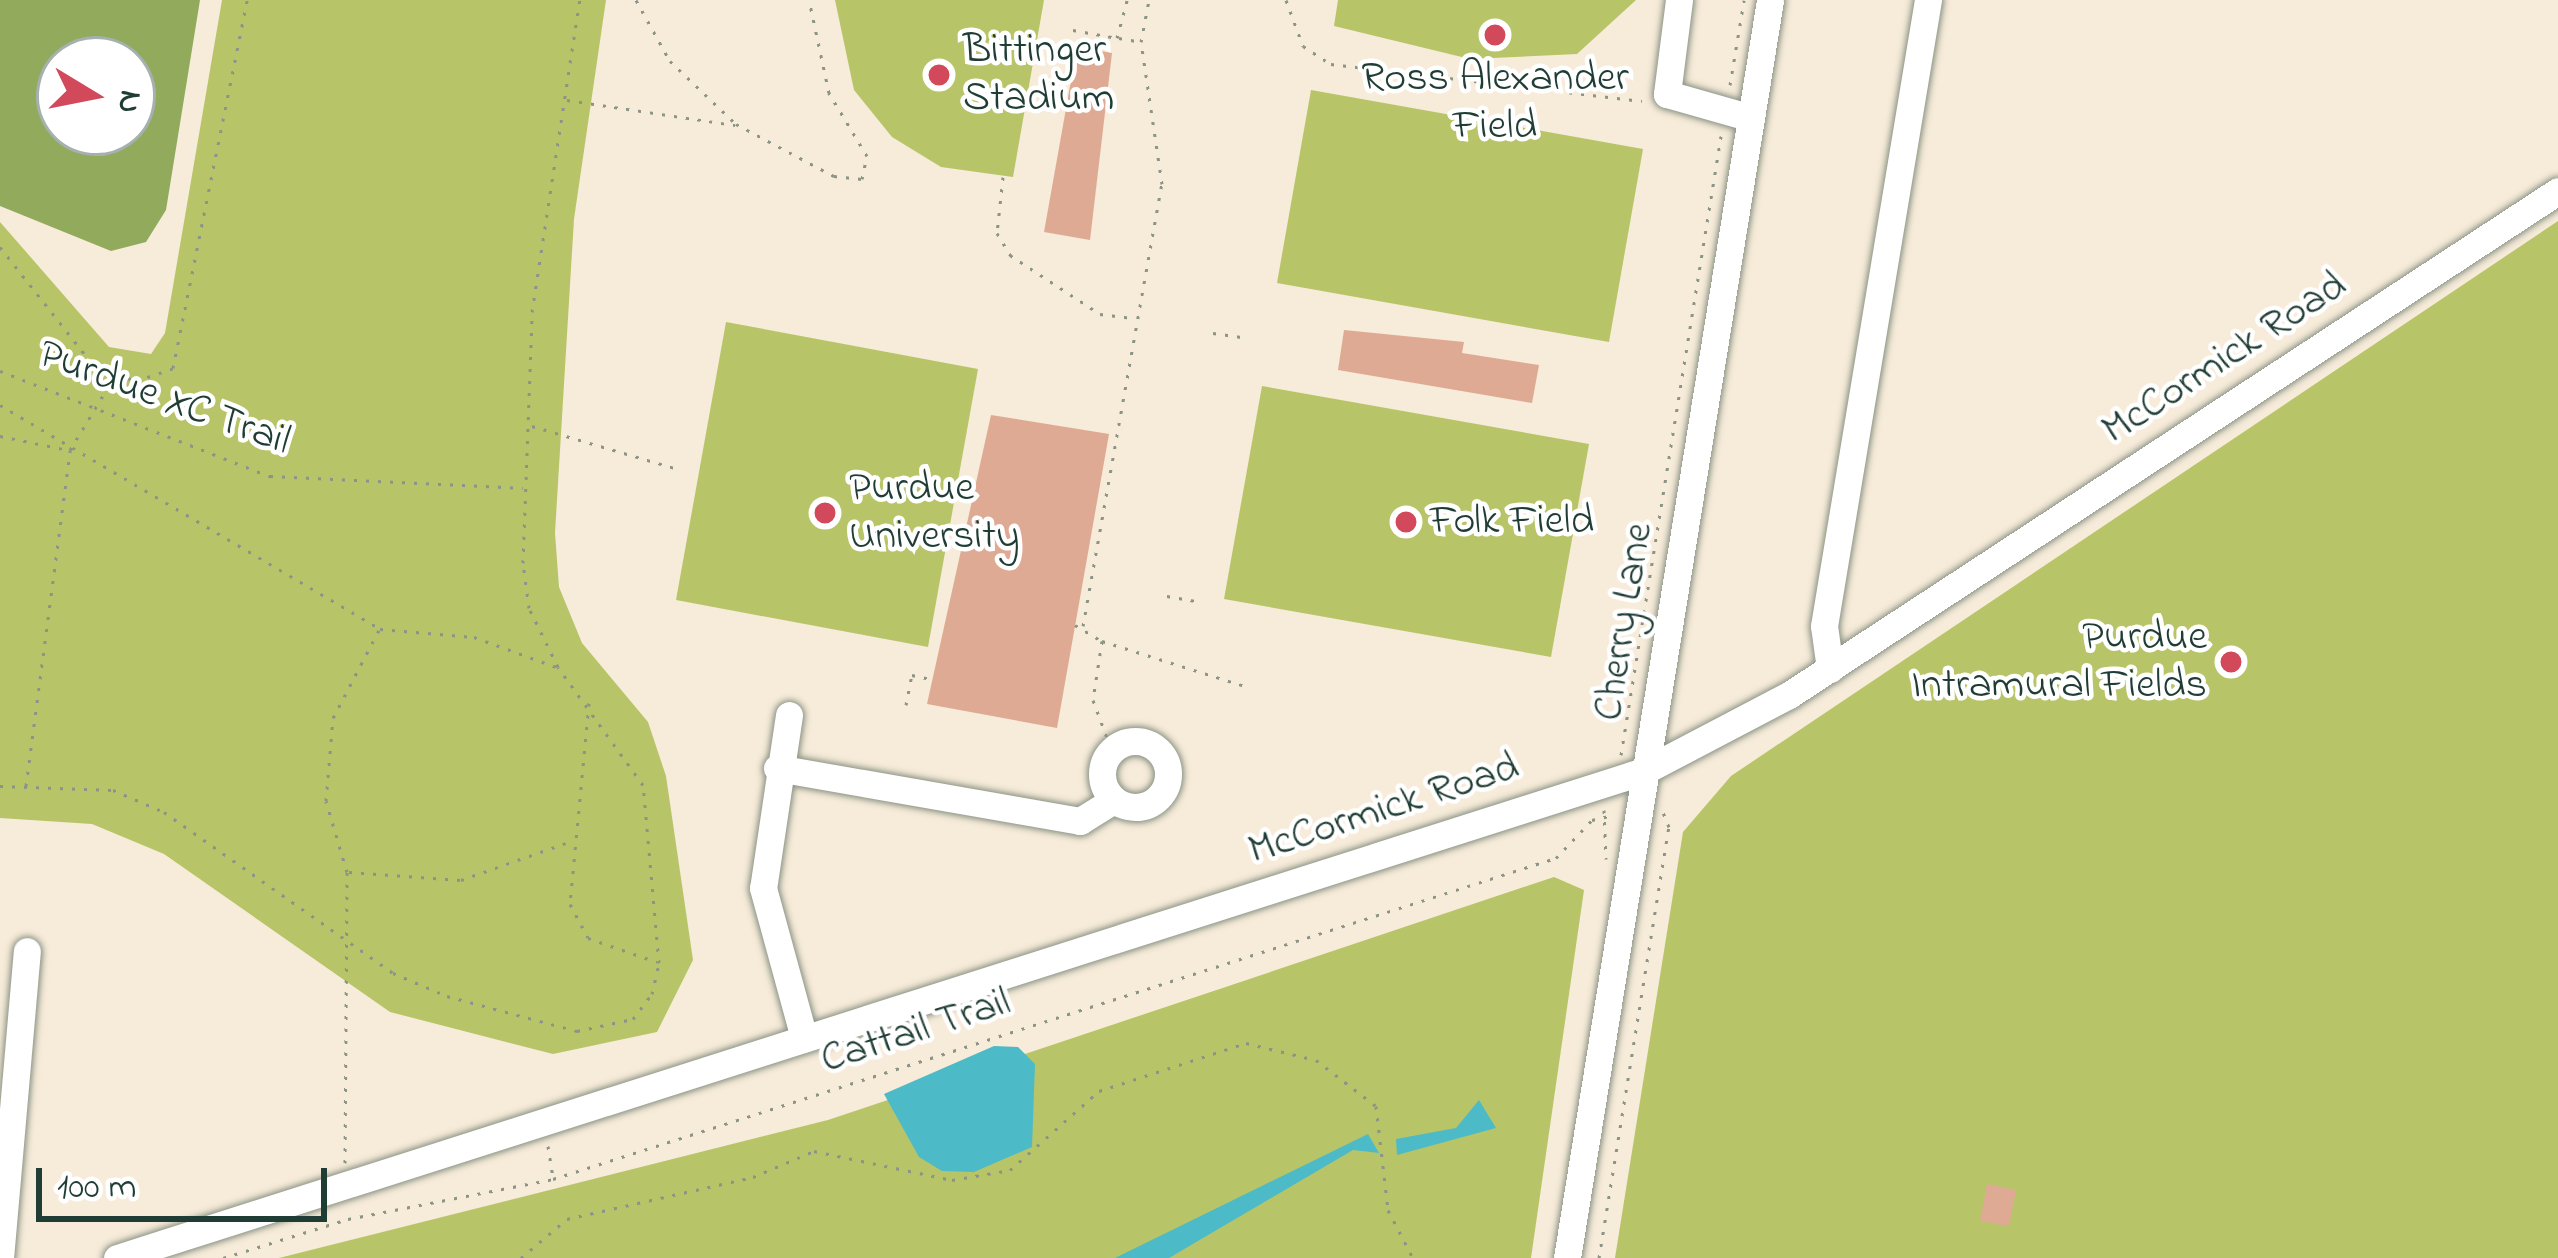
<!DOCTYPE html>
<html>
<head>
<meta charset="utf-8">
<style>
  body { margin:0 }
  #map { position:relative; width:2558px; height:1258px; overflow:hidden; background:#f7ebd9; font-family:"Indie Flower",sans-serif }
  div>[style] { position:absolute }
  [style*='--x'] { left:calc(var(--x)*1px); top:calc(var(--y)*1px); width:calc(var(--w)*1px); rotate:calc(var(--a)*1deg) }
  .green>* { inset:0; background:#b7c568 }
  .forest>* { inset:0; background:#91aa5c }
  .water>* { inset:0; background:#4dbac7 }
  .building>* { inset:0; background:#deaa94 }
  .path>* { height:3px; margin-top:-1.5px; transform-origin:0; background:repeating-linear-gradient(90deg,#8b9486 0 3px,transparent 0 12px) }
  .roads { filter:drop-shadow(0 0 3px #8b9486) drop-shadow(0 0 3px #8b9486) }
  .minor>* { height:27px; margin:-13.5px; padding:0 13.5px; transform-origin:13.5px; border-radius:13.5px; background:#fff }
  .minor>.ring { margin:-13.5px; padding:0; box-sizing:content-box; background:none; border:27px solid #fff; border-radius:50% }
  .dots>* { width:33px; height:33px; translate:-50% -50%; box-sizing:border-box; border:6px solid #fff; border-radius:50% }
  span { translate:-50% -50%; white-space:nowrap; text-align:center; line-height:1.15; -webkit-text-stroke:9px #fff; paint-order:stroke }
  .poi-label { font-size:42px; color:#1f3d34 }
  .left { translate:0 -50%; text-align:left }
  .right { translate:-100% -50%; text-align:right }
  .street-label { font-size:42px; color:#1f3d34 }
  .north { position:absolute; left:36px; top:36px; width:120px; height:120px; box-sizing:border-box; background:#fff; border:3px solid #a5b1ae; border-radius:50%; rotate:100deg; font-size:33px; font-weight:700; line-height:48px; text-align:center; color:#1f3d34 }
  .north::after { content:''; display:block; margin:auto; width:42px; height:54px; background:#d1495b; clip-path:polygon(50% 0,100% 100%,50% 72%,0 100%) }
  .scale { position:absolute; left:36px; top:1168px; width:291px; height:54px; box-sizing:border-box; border:6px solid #1f3d34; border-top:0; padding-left:15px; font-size:36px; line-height:42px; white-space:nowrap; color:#1f3d34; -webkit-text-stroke:9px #fff; paint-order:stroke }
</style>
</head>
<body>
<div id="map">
  <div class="green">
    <i style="clip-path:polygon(222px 0,606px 0,574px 219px,555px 533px,559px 587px,582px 643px,648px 722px,666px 776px,693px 960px,657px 1032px,553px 1054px,390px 1012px,164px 854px,92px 824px,0 818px,0 222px,109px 347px,151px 354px,165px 333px)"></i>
    <i style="clip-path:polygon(835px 0,1044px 0,1013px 177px,941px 167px,892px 137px,854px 90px)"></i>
    <i style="clip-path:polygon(1338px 0,1636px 0,1577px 54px,1470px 59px,1334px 26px)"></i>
    <i style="clip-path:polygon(1311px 90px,1643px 149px,1609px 342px,1277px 283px)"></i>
    <i style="clip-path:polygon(2558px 221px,2558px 1258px,1615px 1258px,1683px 832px,1731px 776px)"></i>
    <i style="clip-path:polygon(726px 322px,978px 369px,928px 647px,676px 600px)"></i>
    <i style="clip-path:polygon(1262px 386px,1589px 444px,1551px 657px,1224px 599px)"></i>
    <i style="clip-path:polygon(1554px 877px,1584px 890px,1531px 1258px,279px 1258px,828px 1120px)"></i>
  </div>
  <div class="forest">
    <i style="clip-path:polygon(evenodd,0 0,200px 0,166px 210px,146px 242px,111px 251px,0 206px,0 0,60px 60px,132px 60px,132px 132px,60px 132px,60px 60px)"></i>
  </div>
  <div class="water">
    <i style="clip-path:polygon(994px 1046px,1018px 1047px,1035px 1064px,1032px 1147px,974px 1172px,942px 1171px,919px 1157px,884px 1094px)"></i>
    <i style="clip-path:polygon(1479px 1100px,1496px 1128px,1397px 1155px,1396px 1139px,1456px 1128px)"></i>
    <i style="clip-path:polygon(1368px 1134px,1379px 1153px,1353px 1150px,1169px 1258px,1115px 1258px)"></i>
  </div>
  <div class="building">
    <i style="clip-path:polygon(1077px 47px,1112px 53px,1090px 240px,1044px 232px)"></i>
    <i style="clip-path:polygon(1344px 330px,1464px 342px,1462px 353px,1539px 365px,1532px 403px,1338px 370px)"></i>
    <i style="clip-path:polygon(991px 415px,1109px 434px,1057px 728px,927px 704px)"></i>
    <i style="clip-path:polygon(1987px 1184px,2016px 1190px,2009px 1226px,1980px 1221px)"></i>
  </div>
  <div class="path">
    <i style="--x:636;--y:0;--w:70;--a:60.9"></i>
    <i style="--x:670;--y:61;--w:91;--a:43.7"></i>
    <i style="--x:736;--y:124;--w:111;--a:28"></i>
    <i style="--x:834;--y:176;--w:28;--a:6"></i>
    <i style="--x:862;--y:179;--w:24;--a:-78"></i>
    <i style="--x:867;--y:156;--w:74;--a:-121.1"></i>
    <i style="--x:829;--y:93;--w:95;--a:-102.1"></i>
    <i style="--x:1286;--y:0;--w:49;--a:69.7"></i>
    <i style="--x:1303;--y:46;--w:33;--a:33"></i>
    <i style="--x:1331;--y:64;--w:313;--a:6.8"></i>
    <i style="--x:1073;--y:30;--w:45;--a:10.3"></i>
    <i style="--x:1117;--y:38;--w:39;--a:-75"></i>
    <i style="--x:1119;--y:38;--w:22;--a:10"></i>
    <i style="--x:1141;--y:42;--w:43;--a:-79.2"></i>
    <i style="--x:1730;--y:85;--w:86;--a:-80.6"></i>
    <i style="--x:567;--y:100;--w:170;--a:8.5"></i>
    <i style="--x:1003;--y:177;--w:56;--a:96.1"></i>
    <i style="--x:997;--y:233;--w:26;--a:59"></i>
    <i style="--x:1010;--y:255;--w:108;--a:33.2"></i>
    <i style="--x:1100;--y:314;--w:31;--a:7"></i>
    <i style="--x:0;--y:247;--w:152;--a:51.7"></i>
    <i style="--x:94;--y:366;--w:45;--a:19.7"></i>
    <i style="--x:136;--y:381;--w:39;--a:-19"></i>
    <i style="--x:173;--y:368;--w:375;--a:-78.6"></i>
    <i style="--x:1213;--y:333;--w:34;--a:8"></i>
    <i style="--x:0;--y:371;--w:290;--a:21.3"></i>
    <i style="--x:270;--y:476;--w:253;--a:2.7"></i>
    <i style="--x:0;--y:405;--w:441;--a:30.5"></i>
    <i style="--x:380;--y:629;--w:94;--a:4.9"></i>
    <i style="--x:474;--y:637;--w:87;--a:20.1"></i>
    <i style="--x:532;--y:426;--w:149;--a:16.4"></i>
    <i style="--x:0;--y:436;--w:69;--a:11.6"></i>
    <i style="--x:1167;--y:596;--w:35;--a:10"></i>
    <i style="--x:1075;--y:625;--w:31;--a:31"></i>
    <i style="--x:1102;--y:641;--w:60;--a:98.7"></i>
    <i style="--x:1093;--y:700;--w:54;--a:69.6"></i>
    <i style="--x:1083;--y:626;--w:449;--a:-79.9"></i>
    <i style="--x:1162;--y:184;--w:144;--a:-98.4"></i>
    <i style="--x:1102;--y:641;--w:150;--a:17.5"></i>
    <i style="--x:589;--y:703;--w:202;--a:95.4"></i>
    <i style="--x:570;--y:904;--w:38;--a:62"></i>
    <i style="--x:588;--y:938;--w:73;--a:19.2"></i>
    <i style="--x:906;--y:705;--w:31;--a:-79"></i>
    <i style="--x:912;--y:675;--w:19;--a:12"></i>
    <i style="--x:1621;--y:755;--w:627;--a:-80.82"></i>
    <i style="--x:0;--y:786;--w:113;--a:2"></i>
    <i style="--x:113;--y:790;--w:56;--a:23.3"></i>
    <i style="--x:164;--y:812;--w:280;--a:35.1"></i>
    <i style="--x:393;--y:973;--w:59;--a:23.1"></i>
    <i style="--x:447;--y:996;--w:135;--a:15.1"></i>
    <i style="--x:577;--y:1031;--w:57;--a:-12.1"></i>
    <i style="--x:633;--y:1019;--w:31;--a:-53"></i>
    <i style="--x:652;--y:994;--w:32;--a:-77"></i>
    <i style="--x:659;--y:963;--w:179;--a:-95.1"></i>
    <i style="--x:643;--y:785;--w:145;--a:-125.8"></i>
    <i style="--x:558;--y:667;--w:66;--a:-116.2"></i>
    <i style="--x:529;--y:608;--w:45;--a:-97.6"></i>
    <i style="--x:523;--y:563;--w:251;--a:-87.9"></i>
    <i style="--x:532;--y:312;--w:316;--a:-81.3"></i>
    <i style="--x:26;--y:786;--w:339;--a:-82.5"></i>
    <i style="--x:70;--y:450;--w:83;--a:-58.8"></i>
    <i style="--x:1604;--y:810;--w:49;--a:87.7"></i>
    <i style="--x:349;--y:872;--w:112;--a:4.1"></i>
    <i style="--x:461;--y:880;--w:111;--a:-19.4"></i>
    <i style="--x:548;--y:1146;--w:32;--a:81"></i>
    <i style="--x:345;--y:1163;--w:291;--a:-89.6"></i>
    <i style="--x:347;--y:872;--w:74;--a:-106.5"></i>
    <i style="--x:326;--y:801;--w:83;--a:-85.2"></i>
    <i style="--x:333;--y:718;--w:99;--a:-62.4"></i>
    <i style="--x:223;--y:1258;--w:131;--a:-17.3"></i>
    <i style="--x:348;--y:1219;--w:209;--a:-11"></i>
    <i style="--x:553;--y:1179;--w:1053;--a:-17.75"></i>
    <i style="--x:1556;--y:858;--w:52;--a:-46.5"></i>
    <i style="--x:1592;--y:820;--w:23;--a:-13"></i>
    <i style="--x:521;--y:1258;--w:60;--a:-40.3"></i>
    <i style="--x:567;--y:1219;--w:191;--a:-12.7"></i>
    <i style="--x:753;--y:1177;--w:66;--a:-23.1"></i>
    <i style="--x:814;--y:1151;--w:141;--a:11.9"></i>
    <i style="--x:952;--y:1180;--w:59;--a:-9.8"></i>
    <i style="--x:1010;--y:1170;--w:119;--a:-41.6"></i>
    <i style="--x:1099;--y:1091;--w:155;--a:-18.1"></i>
    <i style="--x:1246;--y:1043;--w:72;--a:13.7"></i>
    <i style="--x:1316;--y:1060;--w:76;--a:37.5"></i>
    <i style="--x:1376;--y:1106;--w:105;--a:83.4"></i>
    <i style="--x:1388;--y:1210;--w:54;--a:62.5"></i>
    <i style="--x:1599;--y:1258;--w:437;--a:-80.8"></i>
    <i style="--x:1669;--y:827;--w:16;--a:-112"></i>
  </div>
  <div class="roads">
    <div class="minor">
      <i style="--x:1679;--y:0;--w:95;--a:97.3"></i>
      <i style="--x:1667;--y:94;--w:87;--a:15.9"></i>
      <i style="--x:1830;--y:669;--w:43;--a:-97.9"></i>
      <i style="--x:1824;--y:626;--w:635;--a:-80.57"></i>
      <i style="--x:789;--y:715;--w:175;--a:98.5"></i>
      <i style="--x:763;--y:888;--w:156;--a:74.7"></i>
      <i class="ring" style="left:1102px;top:741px;width:39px;height:39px"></i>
      <i style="--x:777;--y:768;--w:308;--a:9.9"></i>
      <i style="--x:1080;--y:821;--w:39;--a:-32"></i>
      <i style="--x:0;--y:1258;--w:308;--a:-85"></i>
      <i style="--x:117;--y:1258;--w:1603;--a:-17.69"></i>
      <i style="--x:1644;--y:771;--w:164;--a:-27.7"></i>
      <i style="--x:1789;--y:695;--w:919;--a:-33.24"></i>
      <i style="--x:1567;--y:1258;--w:1274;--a:-80.83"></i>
    </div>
  </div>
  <div class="dots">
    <i style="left:1495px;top:35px;background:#d1495b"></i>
    <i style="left:939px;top:75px;background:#d1495b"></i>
    <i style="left:825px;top:513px;background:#d1495b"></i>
    <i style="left:1406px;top:522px;background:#d1495b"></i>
    <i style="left:2231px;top:662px;background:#d1495b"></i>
  </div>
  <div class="poi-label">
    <span class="left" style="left:963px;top:75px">Bittinger<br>Stadium</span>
    <span style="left:1495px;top:103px">Ross Alexander<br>Field</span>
    <span class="left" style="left:849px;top:513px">Purdue<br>University</span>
    <span class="left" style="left:1430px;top:522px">Folk Field</span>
    <span class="right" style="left:2207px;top:662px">Purdue<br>Intramural Fields</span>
  </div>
  <div class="street-label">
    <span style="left:2225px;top:359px;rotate:-33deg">McCormick Road</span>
    <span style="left:164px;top:399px;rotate:20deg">Purdue XC Trail</span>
    <span style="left:1625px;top:622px;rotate:-81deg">Cherry Lane</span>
    <span style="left:1384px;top:810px;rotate:-18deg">McCormick Road</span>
    <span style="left:916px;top:1032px;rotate:-18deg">Cattail Trail</span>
  </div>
  <div class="north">N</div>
  <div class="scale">100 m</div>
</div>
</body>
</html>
